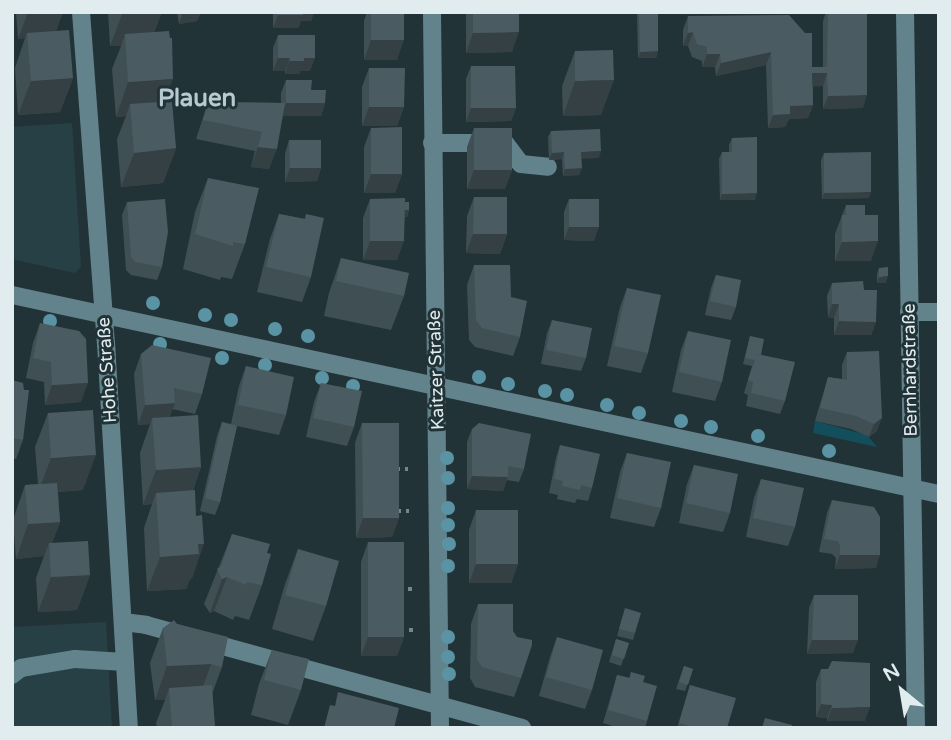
<!DOCTYPE html>
<html>
<head>
<meta charset="utf-8">
<style>
  body { margin:0 }
  #map { position:relative; width:951px; height:740px; overflow:hidden; background:#223338; font-family:"Varela Round",sans-serif }
  div>[style] { position:absolute }
  [style*='--x'] { left:calc(var(--x)*1px); top:calc(var(--y)*1px); width:calc(var(--w)*1px); rotate:calc(var(--a)*1deg) }
  .built>* { inset:0; background:#274046 }
  .green>* { inset:0; background:#134e5d }
  .path>* { height:3.5px; margin-top:-1.75px; transform-origin:0; background:repeating-linear-gradient(90deg,#78868a 0 3.5px,transparent 0 8.5px) }
  .minor>* { height:18px; margin:-9px; padding:0 9px; transform-origin:9px; border-radius:9px; background:#63838c }
  .trees>* { width:14px; height:14px; margin:-7px; border-radius:50%; background:#5a93a3 }
  .wall>* { inset:0; background:#404f53 }
  .shaded-wall>* { inset:0; background:#344044 }
  .building>* { inset:0; background:#4a5c61 }
  span { translate:-50% -50%; white-space:nowrap; text-align:center; line-height:1.15; -webkit-text-stroke:6px #223338; paint-order:stroke }
  .street-label { font-size:18px; color:#e1ecef }
  .district-label { font-size:24px; color:#b6cad0; font-weight:700 }
  .frame { position:absolute; inset:0; border:14px solid #e1ecef; pointer-events:none }
  .north { position:absolute; left:867px; top:656px; width:70px; height:70px; -webkit-text-stroke:5px #223338; paint-order:stroke; rotate:330deg; font-size:19px; font-weight:700; line-height:28px; text-align:center; color:#e1ecef }
  .north::after { content:''; display:block; margin:auto; width:24px; height:32px; background:#e1ecef; clip-path:polygon(50% 0,100% 100%,50% 72%,0 100%) }
</style>
</head>
<body>
<div id="map">
  <div class="built">
    <i style="clip-path:polygon(72px 123px,81px 267px,75px 273px,12px 259px,12px 127px)"></i>
    <i style="clip-path:polygon(106px 622px,112px 728px,12px 728px,12px 627px)"></i>
  </div>
  <div class="green">
    <i style="clip-path:polygon(815px 421px,867px 435px,877px 447px,813px 433px)"></i>
  </div>
  <div class="path">
    <i style="--x:396;--y:469;--w:16;--a:0"></i>
    <i style="--x:397;--y:511;--w:15;--a:0"></i>
    <i style="--x:400;--y:589;--w:12;--a:0"></i>
    <i style="--x:401;--y:630;--w:12;--a:0"></i>
  </div>
  <div class="minor">
    <i style="--x:81;--y:12;--w:332;--a:85.7"></i>
    <i style="--x:106;--y:343;--w:386;--a:86.6"></i>
    <i style="--x:432;--y:12;--w:716;--a:89.36"></i>
    <i style="--x:905;--y:12;--w:716;--a:89.12"></i>
    <i style="--x:432;--y:143;--w:73;--a:0"></i>
    <i style="--x:505;--y:143;--w:26;--a:53"></i>
    <i style="--x:521;--y:164;--w:27;--a:6"></i>
    <i style="--x:12;--y:295;--w:948;--a:12.12"></i>
    <i style="--x:909;--y:312;--w:30;--a:0"></i>
    <i style="--x:123;--y:622;--w:23;--a:7"></i>
    <i style="--x:146;--y:625;--w:390;--a:15.3"></i>
    <i style="--x:12;--y:675;--w:11;--a:-38"></i>
    <i style="--x:21;--y:668;--w:55;--a:-9.5"></i>
    <i style="--x:75;--y:659;--w:50;--a:3.4"></i>
  </div>
  <div class="trees">
    <i style="left:153px;top:303px"></i>
    <i style="left:205px;top:315px"></i>
    <i style="left:231px;top:320px"></i>
    <i style="left:50px;top:321px"></i>
    <i style="left:275px;top:329px"></i>
    <i style="left:308px;top:336px"></i>
    <i style="left:160px;top:344px"></i>
    <i style="left:222px;top:358px"></i>
    <i style="left:265px;top:365px"></i>
    <i style="left:479px;top:377px"></i>
    <i style="left:322px;top:378px"></i>
    <i style="left:508px;top:384px"></i>
    <i style="left:353px;top:386px"></i>
    <i style="left:545px;top:391px"></i>
    <i style="left:567px;top:395px"></i>
    <i style="left:607px;top:405px"></i>
    <i style="left:639px;top:413px"></i>
    <i style="left:681px;top:421px"></i>
    <i style="left:711px;top:427px"></i>
    <i style="left:758px;top:436px"></i>
    <i style="left:829px;top:451px"></i>
    <i style="left:447px;top:458px"></i>
    <i style="left:448px;top:478px"></i>
    <i style="left:448px;top:508px"></i>
    <i style="left:448px;top:525px"></i>
    <i style="left:449px;top:544px"></i>
    <i style="left:448px;top:566px"></i>
    <i style="left:448px;top:637px"></i>
    <i style="left:448px;top:657px"></i>
    <i style="left:449px;top:674px"></i>
  </div>
  <div class="wall">
    <i style="clip-path:polygon(16px 12px,63px 12px,56px 31px,73px 78px,60px 112px,18px 115px,15px 68px,25px 38px,18px 39px)"></i>
    <i style="clip-path:polygon(108px 12px,162px 12px,154px 32px,165px 102px,176px 148px,163px 183px,121px 187px,117px 139px,126px 116px,116px 117px,112px 69px,121px 46px,110px 46px)"></i>
    <i style="clip-path:polygon(177px 12px,201px 12px,197px 21px,179px 24px)"></i>
    <i style="clip-path:polygon(273px 12px,314px 12px,311px 21px,301px 21px,298px 28px,273px 28px)"></i>
    <i style="clip-path:polygon(367px 12px,404px 12px,397px 60px,364px 60px,364px 21px)"></i>
    <i style="clip-path:polygon(466px 12px,519px 12px,512px 52px,466px 53px)"></i>
    <i style="clip-path:polygon(637px 12px,658px 12px,658px 51px,656px 58px,638px 58px)"></i>
    <i style="clip-path:polygon(826px 12px,867px 12px,863px 108px,823px 109px,823px 86px,813px 86px,813px 105px,808px 118px,789px 119px,785px 127px,768px 128px,766px 65px,716px 76px,715px 67px,702px 67px,702px 61px,692px 57px,688px 46px,683px 46px,683px 30px,688px 16px,812px 67px,823px 67px,823px 21px)"></i>
    <i style="clip-path:polygon(278px 35px,310px 71px,300px 71px,299px 74px,285px 74px,285px 71px,273px 71px,273px 48px)"></i>
    <i style="clip-path:polygon(575px 51px,601px 115px,563px 116px,562px 86px)"></i>
    <i style="clip-path:polygon(471px 66px,516px 108px,511px 121px,466px 122px,466px 79px)"></i>
    <i style="clip-path:polygon(369px 68px,404px 107px,397px 126px,362px 126px,362px 87px)"></i>
    <i style="clip-path:polygon(286px 80px,311px 90px,325px 103px,321px 116px,283px 116px,269px 169px,251px 167px,255px 151px,196px 139px,208px 102px,281px 103px,281px 93px)"></i>
    <i style="clip-path:polygon(371px 128px,402px 174px,395px 193px,364px 193px,364px 147px)"></i>
    <i style="clip-path:polygon(474px 128px,512px 170px,505px 189px,467px 189px,467px 147px)"></i>
    <i style="clip-path:polygon(551px 131px,599px 158px,581px 158px,582px 168px,579px 175px,563px 176px,562px 159px,549px 160px,548px 137px)"></i>
    <i style="clip-path:polygon(732px 138px,755px 200px,720px 200px,719px 159px,722px 152px,729px 152px,729px 145px)"></i>
    <i style="clip-path:polygon(289px 140px,321px 168px,317px 181px,285px 182px,285px 154px)"></i>
    <i style="clip-path:polygon(824px 153px,869px 198px,822px 199px,821px 160px)"></i>
    <i style="clip-path:polygon(208px 178px,245px 244px,232px 279px,221px 277px,220px 280px,183px 269px,195px 212px)"></i>
    <i style="clip-path:polygon(474px 197px,507px 234px,500px 254px,466px 253px,467px 216px)"></i>
    <i style="clip-path:polygon(370px 199px,405px 202px,409px 210px,407px 217px,405px 217px,397px 260px,363px 260px,363px 218px)"></i>
    <i style="clip-path:polygon(569px 199px,594px 241px,564px 240px,564px 212px)"></i>
    <i style="clip-path:polygon(127px 202px,162px 267px,157px 280px,131px 275px,126px 270px,122px 215px)"></i>
    <i style="clip-path:polygon(846px 205px,865px 215px,871px 261px,835px 261px,835px 234px)"></i>
    <i style="clip-path:polygon(279px 214px,305px 219px,306px 214px,311px 277px,302px 302px,257px 292px,270px 239px)"></i>
    <i style="clip-path:polygon(341px 258px,404px 296px,391px 330px,324px 316px,329px 293px)"></i>
    <i style="clip-path:polygon(474px 265px,511px 297px,520px 337px,513px 356px,475px 347px,469px 340px,467px 285px)"></i>
    <i style="clip-path:polygon(879px 268px,886px 283px,877px 283px,877px 274px)"></i>
    <i style="clip-path:polygon(716px 275px,736px 307px,731px 320px,705px 315px,711px 288px)"></i>
    <i style="clip-path:polygon(832px 283px,876px 322px,871px 335px,834px 335px,834px 318px,828px 317px,827px 296px)"></i>
    <i style="clip-path:polygon(627px 288px,648px 353px,641px 373px,607px 366px,620px 307px)"></i>
    <i style="clip-path:polygon(552px 320px,586px 358px,581px 371px,541px 364px,547px 333px)"></i>
    <i style="clip-path:polygon(40px 323px,81px 402px,45px 405px,44px 382px,26px 378px,33px 343px)"></i>
    <i style="clip-path:polygon(688px 331px,722px 382px,715px 401px,672px 392px,681px 350px)"></i>
    <i style="clip-path:polygon(750px 336px,785px 401px,780px 414px,746px 406px,748px 395px,744px 393px,752px 366px,743px 364px)"></i>
    <i style="clip-path:polygon(847px 352px,877px 431px,869px 437px,851px 429px,815px 421px,828px 377px,842px 379px,842px 365px)"></i>
    <i style="clip-path:polygon(141px 354px,202px 394px,195px 414px,172px 409px,169px 417px,201px 467px,193px 490px,192px 579px,190px 579px,186px 589px,147px 591px,144px 528px,152px 504px,143px 505px,140px 453px,150px 424px,138px 425px,134px 374px)"></i>
    <i style="clip-path:polygon(246px 366px,286px 415px,279px 435px,237px 426px,220px 502px,215px 515px,200px 511px,217px 436px,222px 422px,231px 424px,239px 386px)"></i>
    <i style="clip-path:polygon(12px 380px,23px 440px,16px 459px,12px 458px)"></i>
    <i style="clip-path:polygon(321px 383px,354px 427px,347px 446px,306px 437px,314px 402px)"></i>
    <i style="clip-path:polygon(48px 413px,83px 490px,58px 492px,60px 522px,52px 543px,90px 575px,77px 610px,38px 612px,36px 578px,44px 556px,16px 559px,13px 520px,25px 485px,38px 484px,35px 447px)"></i>
    <i style="clip-path:polygon(362px 423px,399px 518px,392px 537px,356px 538px,355px 443px)"></i>
    <i style="clip-path:polygon(472px 429px,524px 469px,519px 482px,507px 480px,503px 491px,467px 489px,467px 442px)"></i>
    <i style="clip-path:polygon(560px 445px,592px 488px,588px 501px,577px 499px,575px 503px,557px 499px,558px 495px,549px 493px,556px 458px)"></i>
    <i style="clip-path:polygon(627px 453px,661px 508px,654px 527px,610px 518px,620px 472px)"></i>
    <i style="clip-path:polygon(694px 465px,730px 513px,723px 532px,679px 523px,687px 484px)"></i>
    <i style="clip-path:polygon(761px 479px,795px 527px,788px 546px,746px 537px,754px 498px)"></i>
    <i style="clip-path:polygon(832px 500px,876px 568px,835px 569px,836px 558px,832px 554px,819px 552px,827px 513px)"></i>
    <i style="clip-path:polygon(476px 510px,518px 564px,511px 583px,469px 583px,469px 530px)"></i>
    <i style="clip-path:polygon(232px 534px,267px 553px,262px 585px,249px 620px,235px 616px,233px 620px,214px 611px,210px 613px,204px 604px)"></i>
    <i style="clip-path:polygon(368px 542px,404px 637px,397px 656px,361px 656px,361px 562px)"></i>
    <i style="clip-path:polygon(298px 549px,326px 606px,313px 641px,272px 629px,285px 584px)"></i>
    <i style="clip-path:polygon(814px 595px,853px 653px,807px 654px,809px 608px)"></i>
    <i style="clip-path:polygon(478px 604px,513px 631px,521px 678px,514px 697px,475px 687px,470px 678px,471px 624px)"></i>
    <i style="clip-path:polygon(623px 615px,635px 633px,633px 640px,617px 636px)"></i>
    <i style="clip-path:polygon(177px 624px,222px 667px,212px 694px,215px 728px,157px 728px,156px 723px,165px 700px,155px 700px,150px 663px,163px 628px)"></i>
    <i style="clip-path:polygon(557px 637px,592px 690px,585px 709px,539px 696px,550px 657px)"></i>
    <i style="clip-path:polygon(616px 639px,629px 643px,621px 666px,609px 662px)"></i>
    <i style="clip-path:polygon(272px 650px,301px 690px,288px 725px,251px 715px,259px 684px)"></i>
    <i style="clip-path:polygon(684px 666px,693px 669px,685px 691px,676px 689px)"></i>
    <i style="clip-path:polygon(821px 669px,865px 721px,827px 721px,827px 718px,816px 717px,816px 682px)"></i>
    <i style="clip-path:polygon(631px 672px,643px 682px,647px 721px,645px 728px,619px 728px,603px 723px,617px 675px,629px 678px)"></i>
    <i style="clip-path:polygon(690px 685px,727px 728px,677px 728px)"></i>
  </div>
  <div class="shaded-wall">
    <i style="clip-path:polygon(28px 12px,63px 12px,54px 36px,27px 33px,25px 38px,18px 39px)"></i>
    <i style="clip-path:polygon(123px 12px,162px 12px,150px 44px,125px 34px,121px 46px,110px 46px)"></i>
    <i style="clip-path:polygon(183px 12px,201px 12px,197px 21px,179px 24px)"></i>
    <i style="clip-path:polygon(215px 12px,230px 12px,215px 14px)"></i>
    <i style="clip-path:polygon(302px 12px,314px 12px,311px 21px,301px 21px,298px 28px,273px 28px,278px 15px)"></i>
    <i style="clip-path:polygon(519px 32px,512px 52px,466px 53px,473px 33px)"></i>
    <i style="clip-path:polygon(693px 32px,688px 46px,683px 46px,688px 33px)"></i>
    <i style="clip-path:polygon(371px 40px,404px 40px,397px 60px,364px 60px)"></i>
    <i style="clip-path:polygon(658px 51px,656px 58px,638px 58px,640px 52px)"></i>
    <i style="clip-path:polygon(771px 52px,766px 65px,716px 76px,721px 63px)"></i>
    <i style="clip-path:polygon(707px 54px,720px 54px,715px 67px,702px 67px)"></i>
    <i style="clip-path:polygon(278px 58px,290px 58px,285px 71px,273px 71px)"></i>
    <i style="clip-path:polygon(304px 58px,315px 58px,310px 71px,300px 71px,299px 74px,285px 74px,289px 61px)"></i>
    <i style="clip-path:polygon(812px 73px,827px 73px,823px 86px,807px 87px)"></i>
    <i style="clip-path:polygon(73px 78px,60px 112px,18px 115px,31px 81px)"></i>
    <i style="clip-path:polygon(173px 79px,160px 113px,130px 104px,126px 116px,116px 117px,128px 82px)"></i>
    <i style="clip-path:polygon(614px 80px,601px 115px,563px 116px,575px 81px)"></i>
    <i style="clip-path:polygon(867px 95px,863px 108px,823px 109px,828px 96px)"></i>
    <i style="clip-path:polygon(286px 103px,325px 103px,321px 116px,281px 116px)"></i>
    <i style="clip-path:polygon(813px 105px,808px 118px,789px 119px,785px 127px,768px 128px,773px 115px,790px 106px)"></i>
    <i style="clip-path:polygon(369px 107px,404px 107px,397px 126px,362px 126px)"></i>
    <i style="clip-path:polygon(471px 108px,516px 108px,511px 121px,466px 122px)"></i>
    <i style="clip-path:polygon(258px 147px,277px 149px,269px 169px,251px 167px)"></i>
    <i style="clip-path:polygon(176px 148px,163px 183px,121px 187px,134px 153px)"></i>
    <i style="clip-path:polygon(601px 151px,599px 158px,578px 159px,581px 152px)"></i>
    <i style="clip-path:polygon(564px 152px,562px 159px,549px 160px,552px 153px)"></i>
    <i style="clip-path:polygon(290px 168px,321px 168px,317px 181px,285px 182px)"></i>
    <i style="clip-path:polygon(582px 168px,579px 175px,563px 176px,565px 169px)"></i>
    <i style="clip-path:polygon(474px 170px,512px 170px,505px 189px,467px 189px)"></i>
    <i style="clip-path:polygon(371px 174px,402px 174px,395px 193px,364px 193px)"></i>
    <i style="clip-path:polygon(871px 192px,869px 198px,822px 199px,824px 193px)"></i>
    <i style="clip-path:polygon(757px 193px,755px 200px,720px 200px,722px 194px)"></i>
    <i style="clip-path:polygon(403px 210px,409px 210px,407px 217px,401px 217px)"></i>
    <i style="clip-path:polygon(569px 227px,599px 227px,594px 241px,564px 240px)"></i>
    <i style="clip-path:polygon(473px 234px,507px 234px,500px 254px,466px 253px)"></i>
    <i style="clip-path:polygon(370px 241px,404px 241px,397px 260px,363px 260px)"></i>
    <i style="clip-path:polygon(878px 241px,871px 261px,835px 261px,842px 242px)"></i>
    <i style="clip-path:polygon(888px 276px,886px 283px,877px 283px,879px 277px)"></i>
    <i style="clip-path:polygon(832px 304px,839px 304px,834px 318px,828px 317px)"></i>
    <i style="clip-path:polygon(839px 321px,876px 322px,871px 335px,834px 335px)"></i>
    <i style="clip-path:polygon(88px 383px,81px 402px,45px 405px,52px 385px)"></i>
    <i style="clip-path:polygon(175px 403px,168px 422px,152px 418px,150px 424px,138px 425px,145px 405px)"></i>
    <i style="clip-path:polygon(882px 418px,877px 431px,869px 437px,874px 424px)"></i>
    <i style="clip-path:polygon(96px 455px,83px 490px,38px 493px,51px 458px)"></i>
    <i style="clip-path:polygon(201px 467px,188px 502px,156px 493px,152px 504px,143px 505px,156px 470px)"></i>
    <i style="clip-path:polygon(472px 476px,508px 477px,503px 491px,467px 489px)"></i>
    <i style="clip-path:polygon(363px 518px,399px 518px,392px 537px,356px 538px)"></i>
    <i style="clip-path:polygon(60px 522px,49px 552px,49px 543px,44px 556px,16px 559px,28px 524px)"></i>
    <i style="clip-path:polygon(198px 544px,204px 544px,192px 579px,190px 579px,186px 589px,147px 591px,160px 557px)"></i>
    <i style="clip-path:polygon(840px 555px,880px 555px,876px 568px,835px 569px)"></i>
    <i style="clip-path:polygon(476px 564px,518px 564px,511px 583px,469px 583px)"></i>
    <i style="clip-path:polygon(90px 575px,77px 610px,38px 612px,51px 577px)"></i>
    <i style="clip-path:polygon(227px 577px,214px 611px,210px 613px,222px 579px)"></i>
    <i style="clip-path:polygon(368px 637px,404px 637px,397px 656px,361px 656px)"></i>
    <i style="clip-path:polygon(812px 640px,858px 640px,853px 653px,807px 654px)"></i>
    <i style="clip-path:polygon(211px 664px,199px 698px,169px 688px,165px 700px,155px 700px,167px 666px)"></i>
    <i style="clip-path:polygon(821px 704px,832px 705px,827px 718px,816px 717px)"></i>
    <i style="clip-path:polygon(870px 707px,865px 721px,827px 721px,832px 708px)"></i>
  </div>
  <div class="building">
    <i style="clip-path:polygon(278px 12px,303px 12px,303px 15px,278px 15px)"></i>
    <i style="clip-path:polygon(371px 12px,404px 12px,404px 40px,371px 40px)"></i>
    <i style="clip-path:polygon(473px 12px,519px 12px,519px 32px,473px 33px)"></i>
    <i style="clip-path:polygon(639px 12px,658px 12px,658px 51px,640px 52px)"></i>
    <i style="clip-path:polygon(828px 12px,867px 12px,867px 95px,828px 96px,827px 73px,812px 73px,813px 105px,790px 106px,790px 114px,773px 115px,771px 52px,721px 63px,720px 54px,707px 54px,707px 47px,697px 44px,693px 32px,688px 33px,688px 16px,789px 15px,805px 33px,812px 33px,812px 67px,827px 67px)"></i>
    <i style="clip-path:polygon(69px 30px,73px 78px,31px 81px,27px 33px)"></i>
    <i style="clip-path:polygon(169px 31px,170px 38px,172px 38px,173px 79px,128px 82px,125px 34px)"></i>
    <i style="clip-path:polygon(278px 35px,315px 35px,315px 58px,304px 58px,304px 61px,289px 61px,290px 58px,278px 58px)"></i>
    <i style="clip-path:polygon(613px 50px,614px 80px,575px 81px,575px 51px)"></i>
    <i style="clip-path:polygon(471px 66px,515px 66px,516px 108px,471px 108px)"></i>
    <i style="clip-path:polygon(369px 68px,405px 68px,404px 107px,369px 107px)"></i>
    <i style="clip-path:polygon(286px 80px,312px 80px,311px 90px,326px 90px,325px 103px,286px 103px)"></i>
    <i style="clip-path:polygon(172px 101px,176px 148px,134px 153px,130px 104px)"></i>
    <i style="clip-path:polygon(208px 102px,285px 103px,277px 149px,258px 147px,262px 132px,203px 120px)"></i>
    <i style="clip-path:polygon(402px 127px,402px 174px,371px 174px,371px 128px)"></i>
    <i style="clip-path:polygon(474px 128px,512px 128px,512px 170px,474px 170px)"></i>
    <i style="clip-path:polygon(600px 129px,601px 151px,581px 152px,582px 168px,565px 169px,564px 152px,552px 153px,551px 131px)"></i>
    <i style="clip-path:polygon(757px 137px,757px 193px,722px 194px,722px 152px,732px 152px,732px 138px)"></i>
    <i style="clip-path:polygon(289px 140px,321px 140px,321px 168px,290px 168px)"></i>
    <i style="clip-path:polygon(871px 152px,871px 192px,824px 193px,824px 153px)"></i>
    <i style="clip-path:polygon(208px 178px,259px 188px,245px 244px,233px 242px,233px 246px,195px 234px)"></i>
    <i style="clip-path:polygon(474px 197px,507px 197px,507px 234px,473px 234px)"></i>
    <i style="clip-path:polygon(405px 198px,404px 241px,370px 241px,370px 199px)"></i>
    <i style="clip-path:polygon(165px 199px,168px 232px,162px 267px,136px 262px,131px 257px,127px 202px)"></i>
    <i style="clip-path:polygon(569px 199px,599px 199px,599px 227px,569px 227px)"></i>
    <i style="clip-path:polygon(405px 202px,409px 202px,409px 210px,405px 210px)"></i>
    <i style="clip-path:polygon(846px 205px,865px 205px,865px 215px,878px 215px,878px 241px,842px 242px,842px 215px,846px 215px)"></i>
    <i style="clip-path:polygon(279px 214px,305px 219px,306px 214px,324px 218px,311px 277px,266px 267px)"></i>
    <i style="clip-path:polygon(341px 258px,409px 273px,404px 296px,336px 281px)"></i>
    <i style="clip-path:polygon(474px 265px,510px 265px,511px 297px,527px 301px,520px 337px,482px 328px,476px 320px)"></i>
    <i style="clip-path:polygon(888px 267px,888px 276px,879px 277px,879px 268px)"></i>
    <i style="clip-path:polygon(716px 275px,741px 280px,736px 307px,710px 301px)"></i>
    <i style="clip-path:polygon(863px 281px,864px 290px,877px 290px,876px 322px,839px 321px,839px 304px,832px 304px,832px 283px)"></i>
    <i style="clip-path:polygon(627px 288px,661px 295px,648px 353px,614px 346px)"></i>
    <i style="clip-path:polygon(552px 320px,592px 328px,586px 358px,546px 350px)"></i>
    <i style="clip-path:polygon(40px 323px,79px 331px,86px 339px,88px 383px,52px 385px,51px 362px,33px 358px)"></i>
    <i style="clip-path:polygon(688px 331px,731px 340px,722px 382px,679px 372px)"></i>
    <i style="clip-path:polygon(750px 336px,764px 339px,761px 355px,757px 354px,755px 360px,745px 358px)"></i>
    <i style="clip-path:polygon(152px 345px,211px 358px,202px 394px,174px 388px,175px 403px,145px 405px,141px 354px)"></i>
    <i style="clip-path:polygon(879px 351px,882px 418px,874px 424px,856px 416px,820px 408px,828px 377px,847px 380px,847px 352px)"></i>
    <i style="clip-path:polygon(757px 354px,795px 362px,785px 401px,751px 393px,753px 382px,748px 380px)"></i>
    <i style="clip-path:polygon(246px 366px,294px 377px,286px 415px,238px 405px)"></i>
    <i style="clip-path:polygon(12px 380px,23px 383px,24px 390px,29px 390px,23px 440px,12px 438px)"></i>
    <i style="clip-path:polygon(321px 383px,362px 391px,354px 427px,313px 418px)"></i>
    <i style="clip-path:polygon(93px 410px,96px 455px,51px 458px,48px 413px)"></i>
    <i style="clip-path:polygon(198px 415px,201px 467px,156px 470px,152px 418px)"></i>
    <i style="clip-path:polygon(222px 422px,237px 426px,220px 502px,205px 498px)"></i>
    <i style="clip-path:polygon(362px 423px,399px 423px,399px 518px,363px 518px)"></i>
    <i style="clip-path:polygon(479px 423px,531px 434px,524px 469px,508px 466px,508px 477px,472px 476px,472px 429px)"></i>
    <i style="clip-path:polygon(560px 445px,600px 454px,592px 488px,581px 485px,580px 490px,562px 486px,563px 481px,554px 479px)"></i>
    <i style="clip-path:polygon(627px 453px,671px 462px,661px 508px,617px 498px)"></i>
    <i style="clip-path:polygon(694px 465px,738px 474px,730px 513px,686px 503px)"></i>
    <i style="clip-path:polygon(761px 479px,804px 488px,795px 527px,753px 518px)"></i>
    <i style="clip-path:polygon(57px 483px,60px 522px,28px 524px,25px 485px)"></i>
    <i style="clip-path:polygon(195px 490px,196px 516px,202px 515px,204px 544px,198px 544px,199px 554px,160px 557px,156px 493px)"></i>
    <i style="clip-path:polygon(832px 500px,874px 507px,880px 517px,880px 555px,840px 555px,840px 545px,837px 541px,824px 539px)"></i>
    <i style="clip-path:polygon(476px 510px,518px 510px,518px 564px,476px 564px)"></i>
    <i style="clip-path:polygon(232px 534px,270px 544px,267px 553px,271px 554px,262px 585px,247px 582px,246px 585px,227px 577px,222px 579px,217px 569px,221px 566px)"></i>
    <i style="clip-path:polygon(88px 541px,90px 575px,51px 577px,49px 543px)"></i>
    <i style="clip-path:polygon(368px 542px,404px 542px,404px 637px,368px 637px)"></i>
    <i style="clip-path:polygon(298px 549px,339px 561px,326px 606px,285px 595px)"></i>
    <i style="clip-path:polygon(814px 595px,858px 595px,858px 640px,812px 640px)"></i>
    <i style="clip-path:polygon(478px 604px,513px 604px,513px 631px,517px 637px,532px 640px,532px 645px,521px 678px,482px 667px,477px 659px)"></i>
    <i style="clip-path:polygon(625px 608px,641px 613px,635px 633px,619px 629px)"></i>
    <i style="clip-path:polygon(174px 620px,177px 624px,228px 637px,222px 667px,211px 664px,167px 666px,163px 628px)"></i>
    <i style="clip-path:polygon(557px 637px,603px 650px,592px 690px,546px 677px)"></i>
    <i style="clip-path:polygon(616px 639px,629px 643px,624px 659px,612px 655px)"></i>
    <i style="clip-path:polygon(272px 650px,309px 659px,301px 690px,264px 680px)"></i>
    <i style="clip-path:polygon(832px 661px,870px 663px,870px 707px,832px 708px,832px 705px,821px 704px,821px 669px,828px 669px)"></i>
    <i style="clip-path:polygon(684px 666px,693px 669px,688px 685px,679px 682px)"></i>
    <i style="clip-path:polygon(631px 672px,645px 676px,643px 682px,657px 686px,647px 721px,608px 710px,617px 675px,630px 678px)"></i>
    <i style="clip-path:polygon(212px 685px,215px 728px,172px 728px,169px 688px)"></i>
    <i style="clip-path:polygon(690px 685px,736px 698px,727px 728px,695px 728px,679px 723px)"></i>
    <i style="clip-path:polygon(338px 692px,399px 708px,394px 728px,324px 728px,330px 705px,335px 706px)"></i>
    <i style="clip-path:polygon(765px 718px,792px 725px,791px 728px,762px 728px)"></i>
  </div>
  <div class="street-label">
    <span style="left:107px;top:370px;rotate:-94deg">Hohe Straße</span>
    <span style="left:436px;top:370px;rotate:-92deg">Kaitzer Straße</span>
    <span style="left:910px;top:370px;rotate:-91deg">Bernhardstraße</span>
  </div>
  <div class="district-label">
    <span style="left:197px;top:99px">Plauen</span>
  </div>
  <div class="frame"></div>
  <div class="north">N</div>
</div>
</body>
</html>
